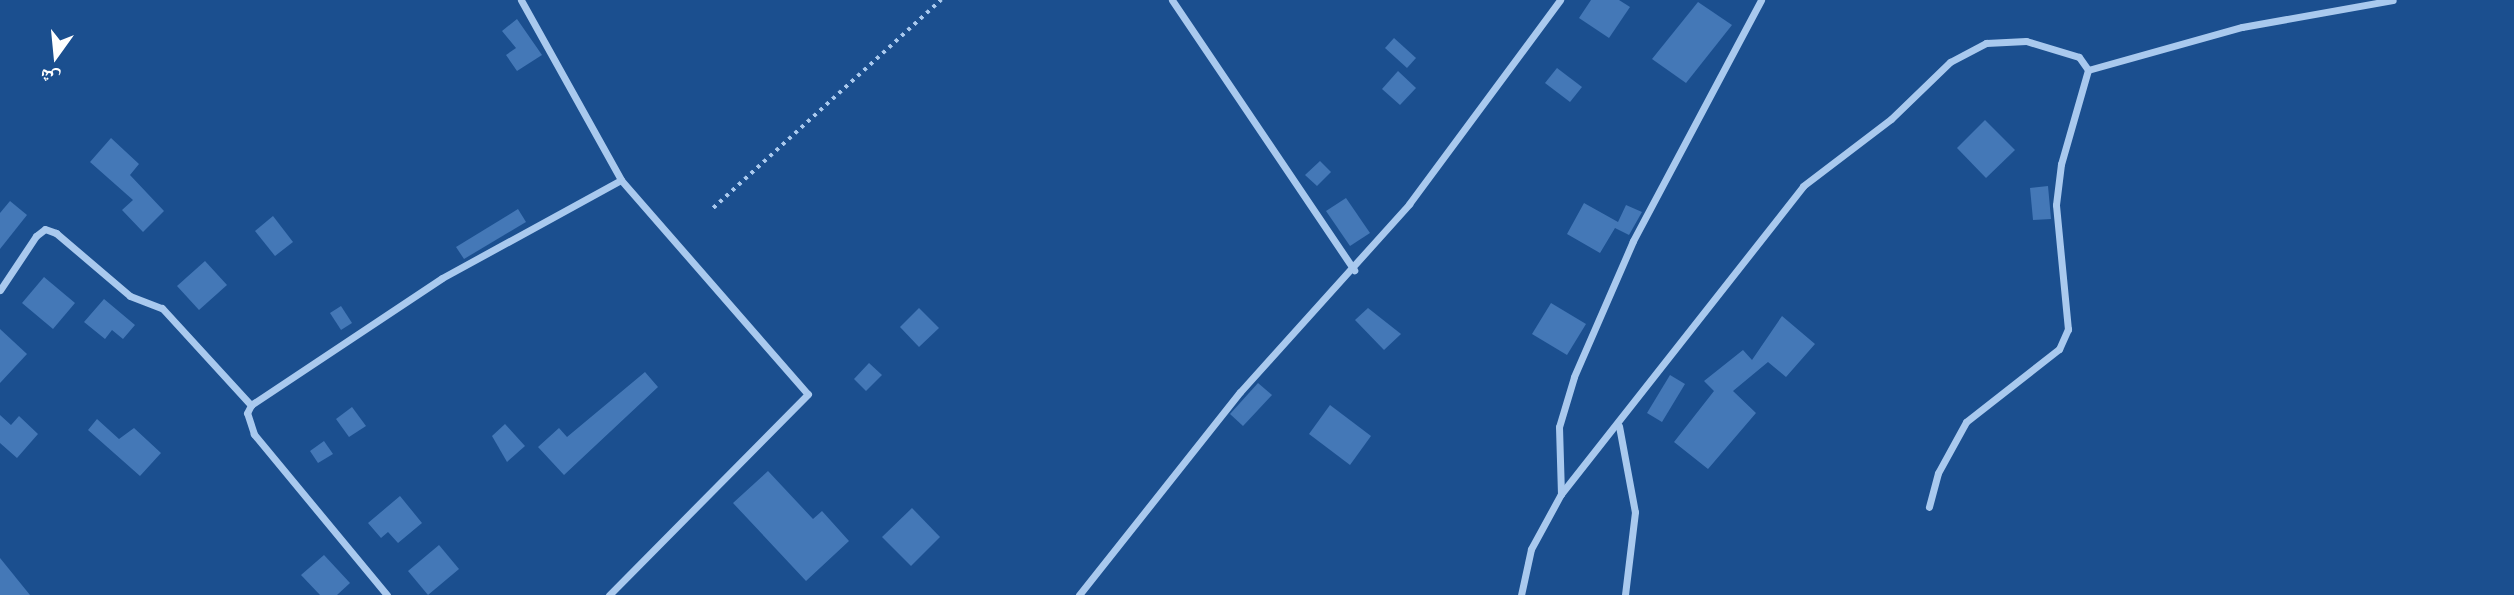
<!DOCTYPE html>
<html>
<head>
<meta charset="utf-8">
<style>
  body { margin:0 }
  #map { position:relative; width:2514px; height:595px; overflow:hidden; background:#1b4f8f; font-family:Overpass,"Noto Naskh Arabic",sans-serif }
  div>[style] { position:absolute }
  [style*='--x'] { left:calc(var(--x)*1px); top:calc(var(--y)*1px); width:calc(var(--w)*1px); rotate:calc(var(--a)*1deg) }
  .building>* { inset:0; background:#4478b7 }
  .path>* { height:3.5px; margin-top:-1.75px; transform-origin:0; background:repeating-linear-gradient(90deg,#a9c9ee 0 3.5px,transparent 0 8.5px) }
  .street>* { height:7px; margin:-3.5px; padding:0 3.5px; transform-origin:3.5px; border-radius:3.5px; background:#a9c9ee }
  span { translate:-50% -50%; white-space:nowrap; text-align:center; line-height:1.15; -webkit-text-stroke:7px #1b4f8f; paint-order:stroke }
  .north { position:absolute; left:21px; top:21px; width:70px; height:70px; -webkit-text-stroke:5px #1b4f8f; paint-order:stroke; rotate:195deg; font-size:19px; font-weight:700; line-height:28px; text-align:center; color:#fff }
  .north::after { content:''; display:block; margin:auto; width:24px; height:32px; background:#fff; clip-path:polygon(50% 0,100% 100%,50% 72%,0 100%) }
</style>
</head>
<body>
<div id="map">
  <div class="building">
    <i style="clip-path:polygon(1591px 0,1619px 0,1630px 7px,1609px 38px,1579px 18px)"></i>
    <i style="clip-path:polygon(1698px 2px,1732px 25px,1686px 83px,1652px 59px)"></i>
    <i style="clip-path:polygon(517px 19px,542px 55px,517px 71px,506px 55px,516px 48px,502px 31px)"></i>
    <i style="clip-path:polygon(1394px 38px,1416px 58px,1407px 68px,1385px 48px)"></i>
    <i style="clip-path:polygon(1557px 68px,1582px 87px,1570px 102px,1545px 83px)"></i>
    <i style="clip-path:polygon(1398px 71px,1416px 88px,1400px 105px,1382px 89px)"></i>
    <i style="clip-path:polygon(1985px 120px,2015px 150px,1986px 178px,1957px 148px)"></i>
    <i style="clip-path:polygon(111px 138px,139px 164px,130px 175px,164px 211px,143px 232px,122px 210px,133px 200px,90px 162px)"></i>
    <i style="clip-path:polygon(1320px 161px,1331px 172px,1317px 186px,1305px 175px)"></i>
    <i style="clip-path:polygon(2048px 186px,2051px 219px,2033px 220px,2030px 188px)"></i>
    <i style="clip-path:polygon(1346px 198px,1370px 233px,1350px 246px,1326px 211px)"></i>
    <i style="clip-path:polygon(10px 201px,27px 215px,0 249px,0 213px)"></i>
    <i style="clip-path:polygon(1584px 203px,1618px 222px,1626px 205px,1642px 212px,1629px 235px,1615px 228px,1600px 253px,1567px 234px)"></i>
    <i style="clip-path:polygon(518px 209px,526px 222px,464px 259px,456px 247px)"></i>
    <i style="clip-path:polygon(273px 216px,293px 242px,275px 256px,255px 231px)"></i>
    <i style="clip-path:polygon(205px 261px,227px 285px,199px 310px,177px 286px)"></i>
    <i style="clip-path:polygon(44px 277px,75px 303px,53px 329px,22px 303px)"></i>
    <i style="clip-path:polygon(104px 299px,135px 325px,123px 339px,112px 330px,105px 339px,84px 322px)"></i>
    <i style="clip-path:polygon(1551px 303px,1586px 324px,1567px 355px,1532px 334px)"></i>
    <i style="clip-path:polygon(341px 306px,352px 323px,341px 330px,330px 313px)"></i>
    <i style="clip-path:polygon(919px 308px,939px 328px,919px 347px,900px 327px)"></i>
    <i style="clip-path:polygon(1368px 308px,1401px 334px,1384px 350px,1355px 320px)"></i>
    <i style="clip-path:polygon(1782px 316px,1815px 344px,1786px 377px,1768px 362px,1733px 391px,1756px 413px,1708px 469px,1674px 442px,1714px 391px,1704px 381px,1743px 350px,1752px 360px)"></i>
    <i style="clip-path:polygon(0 329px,27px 354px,0 383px)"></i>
    <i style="clip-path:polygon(869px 363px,882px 375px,866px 391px,854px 379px)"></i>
    <i style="clip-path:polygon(645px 372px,658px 387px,564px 475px,538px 447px,559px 428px,567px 437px)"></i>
    <i style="clip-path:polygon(1670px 375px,1685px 384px,1662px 422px,1647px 413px)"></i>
    <i style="clip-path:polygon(1258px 383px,1272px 395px,1243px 426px,1230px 414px)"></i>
    <i style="clip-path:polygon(1330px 405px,1371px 436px,1350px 465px,1309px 434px)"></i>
    <i style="clip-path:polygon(352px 407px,366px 426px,349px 437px,336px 419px)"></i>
    <i style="clip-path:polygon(0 415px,11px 425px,19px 416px,38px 434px,17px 458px,0 443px)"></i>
    <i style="clip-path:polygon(97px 419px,119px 439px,134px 428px,161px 453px,140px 476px,88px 430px)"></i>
    <i style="clip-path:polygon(505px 424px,525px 446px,507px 462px,492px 436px)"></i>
    <i style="clip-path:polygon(324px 441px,333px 454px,318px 463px,310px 451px)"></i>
    <i style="clip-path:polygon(768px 471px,813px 519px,822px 511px,849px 541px,806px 581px,733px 503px)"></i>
    <i style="clip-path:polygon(400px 496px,422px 523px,398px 543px,388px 532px,381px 538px,368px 523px)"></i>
    <i style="clip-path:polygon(912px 508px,940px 537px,911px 566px,882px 537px)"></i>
    <i style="clip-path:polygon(439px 545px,459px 569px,428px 595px,408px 571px)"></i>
    <i style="clip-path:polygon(324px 555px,350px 583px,337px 595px,320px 595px,301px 575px)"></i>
    <i style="clip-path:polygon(0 558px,30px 595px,0 595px)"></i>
  </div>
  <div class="path">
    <i style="--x:713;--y:208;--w:309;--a:-42.4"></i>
  </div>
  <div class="street">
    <i style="--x:521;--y:0;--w:206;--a:60.9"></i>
    <i style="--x:621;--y:180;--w:284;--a:48.9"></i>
    <i style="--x:808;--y:394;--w:283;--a:134.7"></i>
    <i style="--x:1172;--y:0;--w:326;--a:56"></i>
    <i style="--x:1761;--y:0;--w:273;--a:118"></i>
    <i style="--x:1633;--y:241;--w:148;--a:113.5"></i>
    <i style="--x:1574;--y:377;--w:52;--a:106.7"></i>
    <i style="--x:1559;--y:427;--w:67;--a:88.3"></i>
    <i style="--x:1561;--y:494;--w:392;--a:-51.8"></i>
    <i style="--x:1803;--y:186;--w:111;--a:-37.3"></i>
    <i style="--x:1891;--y:119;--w:82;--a:-44"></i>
    <i style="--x:1950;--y:62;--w:41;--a:-27.8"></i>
    <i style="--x:1986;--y:43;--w:40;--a:-2.9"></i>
    <i style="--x:2026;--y:41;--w:55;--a:16.8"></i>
    <i style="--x:2079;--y:57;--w:16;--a:55"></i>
    <i style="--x:2088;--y:70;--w:98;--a:106"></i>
    <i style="--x:2061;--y:164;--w:41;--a:97"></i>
    <i style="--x:2056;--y:205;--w:125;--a:84.5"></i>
    <i style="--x:2068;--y:329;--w:22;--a:114"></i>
    <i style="--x:2059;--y:349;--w:118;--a:141.9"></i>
    <i style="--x:1966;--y:422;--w:58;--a:118.8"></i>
    <i style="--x:1938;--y:473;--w:35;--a:105"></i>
    <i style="--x:2088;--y:70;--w:160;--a:-15.6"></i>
    <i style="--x:2242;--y:27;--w:153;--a:-10.1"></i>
    <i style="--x:0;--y:290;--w:65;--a:-56.3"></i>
    <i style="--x:36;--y:236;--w:11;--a:-38"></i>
    <i style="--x:45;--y:229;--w:12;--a:20"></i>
    <i style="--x:56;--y:233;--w:97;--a:40.4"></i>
    <i style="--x:130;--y:296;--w:34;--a:21"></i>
    <i style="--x:162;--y:308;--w:132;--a:47.5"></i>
    <i style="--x:1619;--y:426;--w:87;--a:79.5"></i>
    <i style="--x:1635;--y:512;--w:84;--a:96.9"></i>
    <i style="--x:387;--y:595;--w:209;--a:-129.6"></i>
    <i style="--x:254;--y:434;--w:22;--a:-108"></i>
    <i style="--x:247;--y:413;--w:9;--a:-63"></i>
    <i style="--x:251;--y:405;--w:229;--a:-33.6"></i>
    <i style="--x:442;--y:278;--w:204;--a:-28.7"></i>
    <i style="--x:1079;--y:595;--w:259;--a:-51.6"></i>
    <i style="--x:1240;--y:392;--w:253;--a:-48"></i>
    <i style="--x:1409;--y:204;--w:254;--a:-53.5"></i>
    <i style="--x:1521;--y:595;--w:47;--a:-77.7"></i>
    <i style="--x:1531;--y:549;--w:63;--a:-61.4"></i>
  </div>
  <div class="north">ش</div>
</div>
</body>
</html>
